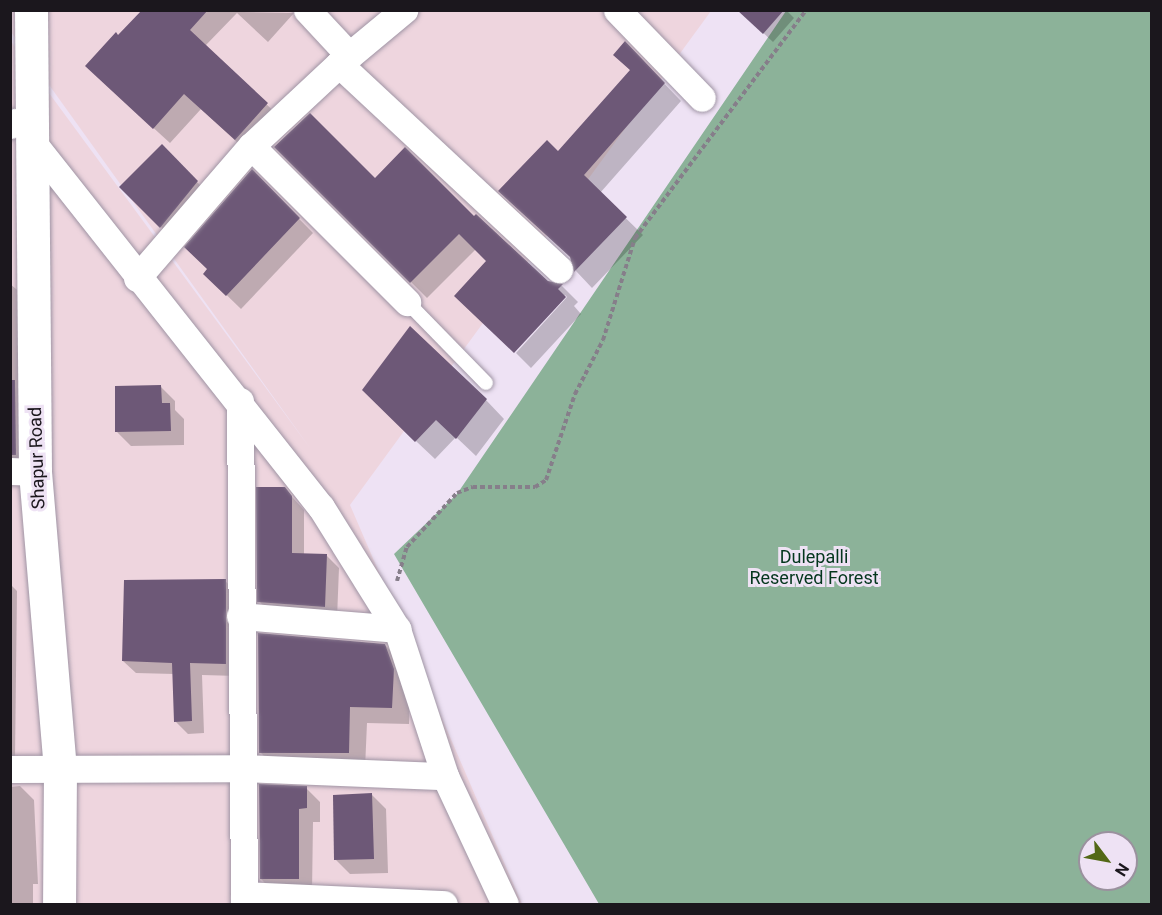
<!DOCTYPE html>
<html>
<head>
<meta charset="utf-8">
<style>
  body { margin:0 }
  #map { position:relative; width:1162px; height:915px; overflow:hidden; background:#eee2f4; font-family:Roboto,sans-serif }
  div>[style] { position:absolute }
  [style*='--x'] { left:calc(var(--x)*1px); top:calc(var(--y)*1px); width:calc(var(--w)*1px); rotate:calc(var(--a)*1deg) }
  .industrial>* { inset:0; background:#eed5de }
  .forest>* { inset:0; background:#8cb299 }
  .shadow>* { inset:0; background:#0003 }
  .building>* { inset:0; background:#6d5877 }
  .path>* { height:4px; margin-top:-2px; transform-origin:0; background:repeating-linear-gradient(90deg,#867e8a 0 4.5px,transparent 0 7.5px) }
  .roads { filter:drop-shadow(0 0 2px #9f94a4) drop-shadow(0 0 2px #9f94a4) }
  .lane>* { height:14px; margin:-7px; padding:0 7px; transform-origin:7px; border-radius:7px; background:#fff }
  .street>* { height:27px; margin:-13.5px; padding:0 13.5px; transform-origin:13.5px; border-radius:13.5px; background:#fff }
  .secondary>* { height:33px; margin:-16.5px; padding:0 16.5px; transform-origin:16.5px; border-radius:16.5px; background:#fff }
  span { translate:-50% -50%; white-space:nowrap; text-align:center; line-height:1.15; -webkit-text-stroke:6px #eee2f4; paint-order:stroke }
  .street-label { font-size:18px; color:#1b171d }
  .park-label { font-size:18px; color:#04361d }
  .frame { position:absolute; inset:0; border:12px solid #1b171d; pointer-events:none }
  .north { position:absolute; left:1078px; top:831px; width:60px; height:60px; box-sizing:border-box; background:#eee2f4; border:2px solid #9a919e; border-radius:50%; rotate:122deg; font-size:16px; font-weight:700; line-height:24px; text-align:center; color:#1b171d }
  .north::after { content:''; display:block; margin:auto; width:21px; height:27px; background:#536816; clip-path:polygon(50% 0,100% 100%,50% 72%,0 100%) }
</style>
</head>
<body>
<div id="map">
  <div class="industrial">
    <i style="clip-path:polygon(11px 11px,711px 11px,350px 505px,522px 904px,11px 904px,10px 40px,310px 448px,11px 32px)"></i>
  </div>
  <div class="forest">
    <i style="clip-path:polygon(evenodd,786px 11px,1151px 11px,1151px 904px,599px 904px,394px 554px,457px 494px,786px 11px,1090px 843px,1126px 843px,1126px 879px,1090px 879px,1090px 843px)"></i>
  </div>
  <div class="shadow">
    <i style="clip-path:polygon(143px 10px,294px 13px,268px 42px,237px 13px,205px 46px,283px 120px,251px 155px,201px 109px,170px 143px,103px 82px)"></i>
    <i style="clip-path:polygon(739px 10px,786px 10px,794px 18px,773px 42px)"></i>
    <i style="clip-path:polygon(625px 43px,681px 101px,600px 193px,643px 235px,592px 288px,576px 271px,572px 258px,558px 153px,631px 71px,615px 55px)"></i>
    <i style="clip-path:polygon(162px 147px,211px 196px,175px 241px,121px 187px)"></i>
    <i style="clip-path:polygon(276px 147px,474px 218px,548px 282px,562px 286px,578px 302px,574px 306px,581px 314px,531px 368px,516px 353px,567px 297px,565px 295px,513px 351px,488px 261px,476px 249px,427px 298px)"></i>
    <i style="clip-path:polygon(252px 171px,313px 233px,241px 309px,205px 274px)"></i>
    <i style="clip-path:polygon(10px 284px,32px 302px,34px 474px,11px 481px,10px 489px)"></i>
    <i style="clip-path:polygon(161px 387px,175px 401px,175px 410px,184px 419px,184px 445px,131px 446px,117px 432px)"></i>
    <i style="clip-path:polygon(486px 400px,504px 419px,476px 456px,456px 437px,435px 459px,382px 409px)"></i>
    <i style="clip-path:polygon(284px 488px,304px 510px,304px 555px,327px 556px,339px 568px,337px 619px,271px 614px,259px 601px)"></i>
    <i style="clip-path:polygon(225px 581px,238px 593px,238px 676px,202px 675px,204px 733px,188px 734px,176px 722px,174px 674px,136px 673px,123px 661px)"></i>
    <i style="clip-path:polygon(10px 584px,17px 591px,15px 758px,10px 758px)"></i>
    <i style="clip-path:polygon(385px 645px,402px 662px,410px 687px,409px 724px,367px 723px,365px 769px,277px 769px,260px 752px)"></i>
    <i style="clip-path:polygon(20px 786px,34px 800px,38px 884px,33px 884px,33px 904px,10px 904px,10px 787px)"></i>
    <i style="clip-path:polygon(306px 788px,320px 802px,320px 822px,313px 822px,312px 893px,275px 893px,261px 879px)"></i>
    <i style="clip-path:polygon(372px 795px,386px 809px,388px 873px,350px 874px,336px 860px)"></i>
  </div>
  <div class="building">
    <i style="clip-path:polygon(142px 10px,208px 10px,190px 30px,268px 103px,235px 140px,184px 94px,153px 129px,85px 66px,116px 32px,118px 35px)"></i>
    <i style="clip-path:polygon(737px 10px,784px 10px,763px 34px)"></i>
    <i style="clip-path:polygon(625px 41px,665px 83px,584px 175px,627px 217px,574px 272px,570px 257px,498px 191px,547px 140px,558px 151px,630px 70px,613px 55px)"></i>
    <i style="clip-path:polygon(310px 113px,375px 178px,405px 147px,474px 216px,476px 214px,548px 281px,563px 284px,558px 289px,566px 297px,514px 353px,454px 296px,486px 261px,459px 234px,410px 283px,274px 147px)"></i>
    <i style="clip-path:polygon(162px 144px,198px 181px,160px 228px,119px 187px)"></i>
    <i style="clip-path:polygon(252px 169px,300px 218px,226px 296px,203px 274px,207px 269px,184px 247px)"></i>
    <i style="clip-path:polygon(410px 326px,487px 399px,456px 439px,436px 420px,415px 442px,362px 390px)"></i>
    <i style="clip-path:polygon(10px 380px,15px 380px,16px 455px,10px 455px)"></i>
    <i style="clip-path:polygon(161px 385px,162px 403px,170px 403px,171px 431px,115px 432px,115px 386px)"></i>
    <i style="clip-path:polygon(256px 487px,285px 487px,292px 496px,292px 553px,327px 554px,325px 607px,257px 602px)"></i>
    <i style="clip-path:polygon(226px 579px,226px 664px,190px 663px,192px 721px,174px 722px,172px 663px,122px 661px,124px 580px)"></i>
    <i style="clip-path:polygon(258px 633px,385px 644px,394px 669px,392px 708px,350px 707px,349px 753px,259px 753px)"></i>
    <i style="clip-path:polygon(259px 784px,307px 786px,307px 808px,299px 809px,299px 879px,260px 879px)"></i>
    <i style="clip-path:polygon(372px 793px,374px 859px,334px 860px,333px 795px)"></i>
  </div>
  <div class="path">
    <i style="--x:397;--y:581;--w:35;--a:-74"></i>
    <i style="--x:407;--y:547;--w:74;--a:-47.2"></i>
    <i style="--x:457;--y:493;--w:17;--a:-21"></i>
    <i style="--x:473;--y:487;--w:62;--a:0"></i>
    <i style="--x:535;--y:487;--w:13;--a:-32"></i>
    <i style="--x:546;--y:480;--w:91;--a:-71.4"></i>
    <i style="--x:575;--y:394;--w:61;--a:-62.6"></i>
    <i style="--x:603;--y:340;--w:107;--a:-72.6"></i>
    <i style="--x:635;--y:238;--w:285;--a:-53.1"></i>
  </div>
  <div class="roads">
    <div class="lane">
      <i style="--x:407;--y:302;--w:113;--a:45.7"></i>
    </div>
    <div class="street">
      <i style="--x:307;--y:10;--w:62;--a:47"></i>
      <i style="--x:617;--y:10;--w:122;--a:46"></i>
      <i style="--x:339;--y:64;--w:301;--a:43"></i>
      <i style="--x:10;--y:125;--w:6;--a:-31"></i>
      <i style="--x:34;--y:144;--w:463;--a:51.7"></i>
      <i style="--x:321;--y:507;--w:144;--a:58.1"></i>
      <i style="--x:397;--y:629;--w:155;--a:71.9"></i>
      <i style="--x:445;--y:776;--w:141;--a:64.9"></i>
      <i style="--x:251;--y:146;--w:221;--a:45"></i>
      <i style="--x:137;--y:278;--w:174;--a:-49.2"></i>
      <i style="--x:251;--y:146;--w:120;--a:-43"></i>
      <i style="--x:339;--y:64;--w:85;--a:-39.7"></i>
      <i style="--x:240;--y:401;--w:503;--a:89.54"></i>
      <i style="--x:10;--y:471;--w:25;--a:2"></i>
      <i style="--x:240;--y:616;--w:158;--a:4.7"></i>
      <i style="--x:10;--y:769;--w:232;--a:-0.2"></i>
      <i style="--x:242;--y:768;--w:203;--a:2.3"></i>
      <i style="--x:244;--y:895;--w:200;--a:2.6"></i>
    </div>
    <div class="secondary">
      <i style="--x:31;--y:10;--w:462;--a:89.5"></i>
      <i style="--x:35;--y:472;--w:298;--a:85.2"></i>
      <i style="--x:60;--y:769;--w:135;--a:90.4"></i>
    </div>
  </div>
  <div class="street-label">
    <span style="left:37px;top:458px;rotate:-92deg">Shapur Road</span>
  </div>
  <div class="park-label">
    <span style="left:814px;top:568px">Dulepalli<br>Reserved Forest</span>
  </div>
  <div class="frame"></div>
  <div class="north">N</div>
</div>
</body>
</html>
